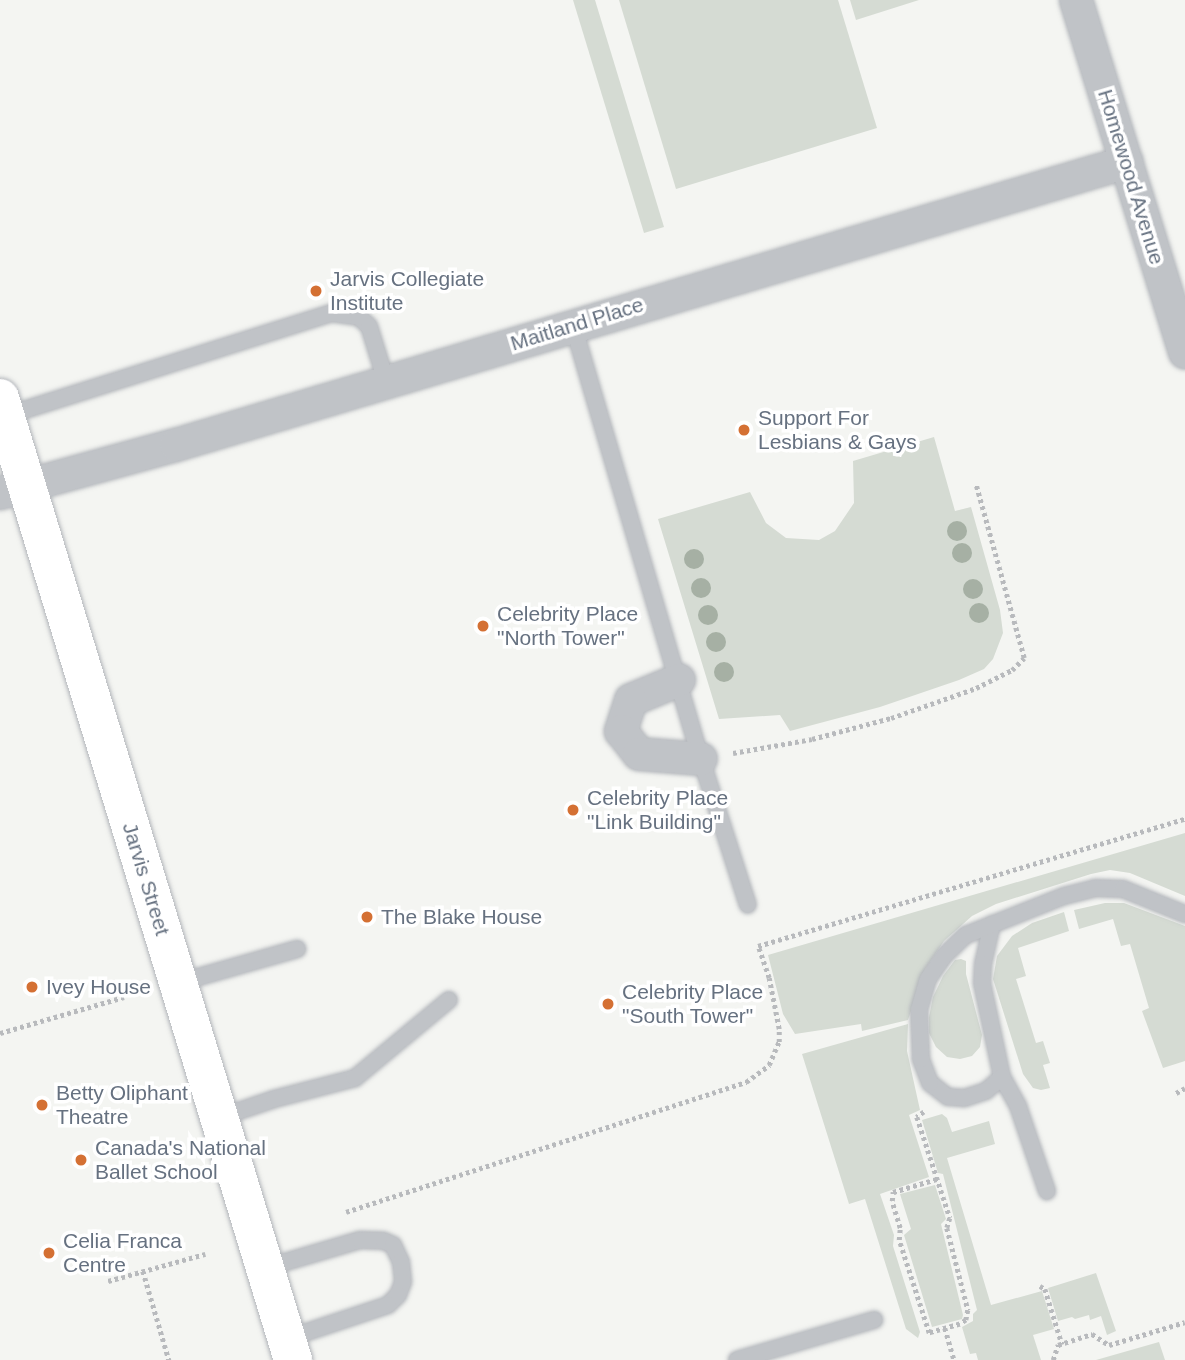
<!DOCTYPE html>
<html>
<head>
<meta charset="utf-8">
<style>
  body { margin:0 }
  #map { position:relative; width:1185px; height:1360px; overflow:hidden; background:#f4f5f2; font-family:Arial,sans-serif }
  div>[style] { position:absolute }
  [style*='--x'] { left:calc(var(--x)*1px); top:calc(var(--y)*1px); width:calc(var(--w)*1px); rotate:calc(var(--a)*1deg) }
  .green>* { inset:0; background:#d5dbd3 }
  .path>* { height:4.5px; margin-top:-2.25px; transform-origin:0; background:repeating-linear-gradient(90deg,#b8babd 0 3.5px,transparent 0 7px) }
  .roads { filter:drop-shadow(0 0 2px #b3b6bb) drop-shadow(0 0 2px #b3b6bb) }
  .lane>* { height:16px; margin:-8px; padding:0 8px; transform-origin:8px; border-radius:8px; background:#c0c3c7 }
  .street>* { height:32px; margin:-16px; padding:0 16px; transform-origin:16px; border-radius:16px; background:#c0c3c7 }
  .secondary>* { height:38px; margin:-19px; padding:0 19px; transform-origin:19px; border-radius:19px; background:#fff }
  .trees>* { width:20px; height:20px; margin:-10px; border-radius:50%; background:#a6b0a4 }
  .dots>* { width:19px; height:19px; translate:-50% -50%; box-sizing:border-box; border:4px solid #fff; border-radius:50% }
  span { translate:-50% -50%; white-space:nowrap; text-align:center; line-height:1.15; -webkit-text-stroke:7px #fff; paint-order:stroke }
  .street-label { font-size:21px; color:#667180 }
  .poi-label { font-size:21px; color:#667180 }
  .left { translate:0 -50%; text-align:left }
</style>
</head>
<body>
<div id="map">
  <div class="green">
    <i style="clip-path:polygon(573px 0,595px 0,664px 227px,644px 233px)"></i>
    <i style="clip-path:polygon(619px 0,838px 0,877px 128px,676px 189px)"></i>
    <i style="clip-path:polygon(850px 0,919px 0,856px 20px)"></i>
    <i style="clip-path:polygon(934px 437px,955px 511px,971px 507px,1000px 610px,1003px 633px,993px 659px,984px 669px,959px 680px,880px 707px,790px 731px,780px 715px,719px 719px,658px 519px,750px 492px,766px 523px,786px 538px,819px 540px,835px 531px,854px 503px,853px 461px)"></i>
    <i style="clip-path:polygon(1185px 833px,1185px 896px,1130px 873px,1110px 870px,1091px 874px,996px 904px,972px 916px,944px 941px,925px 969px,908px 1020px,862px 1031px,861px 1024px,795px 1034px,783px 1014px,768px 955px)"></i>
    <i style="clip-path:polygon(1105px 903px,1124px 903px,1185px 926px,1185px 1061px,1163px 1068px,1142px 1011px,1149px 1008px,1130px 944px,1121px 946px,1113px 919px,1079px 929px,1074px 910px)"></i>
    <i style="clip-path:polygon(1064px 912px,1069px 931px,1018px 948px,1026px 976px,1016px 979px,1036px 1043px,1043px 1041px,1050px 1063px,1043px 1065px,1050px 1088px,1041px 1090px,1033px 1088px,1023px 1074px,993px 979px,997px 956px,1012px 936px,1032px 923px)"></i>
    <i style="clip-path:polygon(961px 959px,966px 961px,966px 974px,982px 1035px,980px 1047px,972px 1056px,960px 1059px,947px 1057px,936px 1047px,929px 1033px,929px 1017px,933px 997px,943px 976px,955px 960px)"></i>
    <i style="clip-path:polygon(908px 1024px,907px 1051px,920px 1110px,909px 1115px,929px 1177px,880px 1194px,894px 1235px,893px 1246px,920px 1332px,918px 1338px,906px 1329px,865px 1199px,849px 1204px,802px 1054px)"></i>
    <i style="clip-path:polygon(942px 1114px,947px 1118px,952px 1132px,989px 1121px,995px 1144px,947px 1158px,991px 1305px,1042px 1291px,1054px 1329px,1033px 1335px,1041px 1360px,978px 1360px,976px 1353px,970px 1354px,962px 1327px,973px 1321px,973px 1314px,977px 1310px,943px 1174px,938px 1173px,922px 1120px)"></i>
    <i style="clip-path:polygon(935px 1185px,946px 1219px,941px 1224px,963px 1315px,962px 1319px,932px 1327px,904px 1235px,911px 1229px,900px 1194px)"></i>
    <i style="clip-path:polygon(1096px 1273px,1116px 1331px,1107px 1335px,1101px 1316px,1090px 1320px,1089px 1315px,1075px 1319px,1072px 1317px,1058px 1321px,1048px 1288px)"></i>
    <i style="clip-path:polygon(1159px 1342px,1165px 1360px,1096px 1360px)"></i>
  </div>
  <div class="path">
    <i style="--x:733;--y:753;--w:80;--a:-10"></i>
    <i style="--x:812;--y:739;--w:82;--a:-14.9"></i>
    <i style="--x:891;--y:718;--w:90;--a:-19.4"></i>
    <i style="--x:976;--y:688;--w:40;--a:-26.6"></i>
    <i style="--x:1012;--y:670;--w:17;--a:-45"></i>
    <i style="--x:1024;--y:658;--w:180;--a:-105.5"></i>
    <i style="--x:0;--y:1033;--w:129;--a:-16.2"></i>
    <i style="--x:1176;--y:1093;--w:10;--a:-29"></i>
    <i style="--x:924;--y:1112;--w:9;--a:144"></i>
    <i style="--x:917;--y:1117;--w:106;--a:71.9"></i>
    <i style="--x:950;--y:1218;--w:10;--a:107"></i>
    <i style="--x:947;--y:1228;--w:85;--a:75.6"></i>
    <i style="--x:968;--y:1310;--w:10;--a:101"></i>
    <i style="--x:966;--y:1320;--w:7;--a:146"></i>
    <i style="--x:960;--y:1324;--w:32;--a:164"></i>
    <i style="--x:929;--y:1333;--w:98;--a:-107.9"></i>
    <i style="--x:899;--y:1240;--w:12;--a:-85"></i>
    <i style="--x:900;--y:1228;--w:28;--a:-107"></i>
    <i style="--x:892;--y:1201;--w:9;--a:-84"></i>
    <i style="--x:893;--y:1192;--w:46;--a:-16.5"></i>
    <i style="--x:346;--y:1212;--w:421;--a:-18"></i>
    <i style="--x:746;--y:1082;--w:29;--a:-36"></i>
    <i style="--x:769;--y:1065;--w:25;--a:-67"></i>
    <i style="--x:779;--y:1042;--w:13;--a:-90"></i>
    <i style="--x:779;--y:1029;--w:52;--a:-101.1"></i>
    <i style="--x:769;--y:978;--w:34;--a:-109"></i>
    <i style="--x:758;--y:946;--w:445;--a:-16.6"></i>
    <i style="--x:143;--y:1271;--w:93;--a:73.7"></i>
    <i style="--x:108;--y:1281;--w:101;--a:-15.6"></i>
    <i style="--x:1040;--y:1286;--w:6;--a:31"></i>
    <i style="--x:1045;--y:1289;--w:58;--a:72.8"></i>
    <i style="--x:945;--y:1328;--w:33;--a:74"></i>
    <i style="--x:1053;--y:1360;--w:16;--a:-72"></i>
    <i style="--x:1058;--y:1345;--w:36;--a:-18"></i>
    <i style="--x:1092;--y:1334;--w:20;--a:33"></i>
    <i style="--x:1109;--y:1345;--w:79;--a:-16.8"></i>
  </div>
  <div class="roads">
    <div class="lane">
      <i style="--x:573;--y:325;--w:452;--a:73.6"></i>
      <i style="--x:701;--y:759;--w:153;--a:72.2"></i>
      <i style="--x:5;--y:416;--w:342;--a:-17.5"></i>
      <i style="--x:331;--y:313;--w:28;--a:8"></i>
      <i style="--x:359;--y:317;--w:13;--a:42"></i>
      <i style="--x:369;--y:326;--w:58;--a:72.8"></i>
      <i style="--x:992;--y:924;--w:41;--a:102.7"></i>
      <i style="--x:983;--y:964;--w:19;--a:93"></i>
      <i style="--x:982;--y:983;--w:96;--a:78"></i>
      <i style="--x:1002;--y:1077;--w:33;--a:61"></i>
      <i style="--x:1018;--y:1106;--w:90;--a:71.2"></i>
      <i style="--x:177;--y:983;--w:125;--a:-15.8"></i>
      <i style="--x:1002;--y:1077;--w:21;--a:139"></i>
      <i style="--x:986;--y:1091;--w:23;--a:162"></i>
      <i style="--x:964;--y:1098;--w:16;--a:-176"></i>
      <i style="--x:948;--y:1097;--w:23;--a:-142"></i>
      <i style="--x:930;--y:1083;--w:26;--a:-111"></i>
      <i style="--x:921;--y:1059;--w:49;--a:-92.3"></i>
      <i style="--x:919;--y:1010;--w:32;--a:-74"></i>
      <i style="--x:928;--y:979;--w:29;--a:-55"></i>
      <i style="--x:945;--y:955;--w:29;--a:-44"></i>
      <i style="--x:966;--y:935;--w:105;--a:-21.7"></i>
      <i style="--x:1064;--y:896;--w:32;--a:-14"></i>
      <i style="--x:1095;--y:888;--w:28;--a:2"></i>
      <i style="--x:1123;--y:889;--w:67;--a:22"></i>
      <i style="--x:218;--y:1118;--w:59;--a:-18.7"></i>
      <i style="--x:274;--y:1099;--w:84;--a:-14.5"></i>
      <i style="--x:355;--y:1078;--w:122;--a:-39.7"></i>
      <i style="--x:265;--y:1268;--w:99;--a:-16.4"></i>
      <i style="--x:360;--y:1240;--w:24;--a:2"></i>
      <i style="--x:384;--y:1241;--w:10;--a:24"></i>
      <i style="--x:393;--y:1245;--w:19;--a:65"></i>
      <i style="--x:401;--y:1262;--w:20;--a:84"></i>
      <i style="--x:403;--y:1282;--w:14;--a:111"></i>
      <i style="--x:398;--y:1295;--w:14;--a:135"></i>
      <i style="--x:388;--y:1305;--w:108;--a:161.6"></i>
      <i style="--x:737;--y:1360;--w:143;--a:-16.3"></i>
    </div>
    <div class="street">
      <i style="--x:1076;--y:0;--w:369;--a:72.8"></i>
      <i style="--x:0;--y:493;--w:182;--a:-15.3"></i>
      <i style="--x:176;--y:445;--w:992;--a:-16.57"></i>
      <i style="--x:679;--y:680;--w:52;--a:157.4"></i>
      <i style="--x:631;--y:700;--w:33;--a:108"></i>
      <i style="--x:621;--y:731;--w:29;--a:52"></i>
      <i style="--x:639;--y:754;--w:62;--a:4.6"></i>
    </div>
    <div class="secondary">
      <i style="--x:0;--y:398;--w:1006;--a:73.06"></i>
    </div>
  </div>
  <div class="trees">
    <i style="left:957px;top:531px"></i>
    <i style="left:962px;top:553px"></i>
    <i style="left:694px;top:559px"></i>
    <i style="left:701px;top:588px"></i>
    <i style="left:973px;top:589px"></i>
    <i style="left:979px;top:613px"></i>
    <i style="left:708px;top:615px"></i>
    <i style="left:716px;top:642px"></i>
    <i style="left:724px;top:672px"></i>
  </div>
  <div class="dots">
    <i style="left:316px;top:291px;background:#d47033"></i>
    <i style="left:744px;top:430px;background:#d47033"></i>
    <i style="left:483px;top:626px;background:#d47033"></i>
    <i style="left:573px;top:810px;background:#d47033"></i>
    <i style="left:367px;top:917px;background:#d47033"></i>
    <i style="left:32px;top:987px;background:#d47033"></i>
    <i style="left:608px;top:1004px;background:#d47033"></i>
    <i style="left:42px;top:1105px;background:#d47033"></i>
    <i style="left:81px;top:1160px;background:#d47033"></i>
    <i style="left:49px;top:1253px;background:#d47033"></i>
  </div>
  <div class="street-label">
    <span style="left:1131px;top:177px;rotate:73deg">Homewood Avenue</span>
    <span style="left:577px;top:324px;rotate:-17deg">Maitland Place</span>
    <span style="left:146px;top:879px;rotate:73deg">Jarvis Street</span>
  </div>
  <div class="poi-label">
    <span class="left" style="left:330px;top:291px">Jarvis Collegiate<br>Institute</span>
    <span class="left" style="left:758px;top:430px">Support For<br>Lesbians &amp; Gays</span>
    <span class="left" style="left:497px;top:626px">Celebrity Place<br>"North Tower"</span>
    <span class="left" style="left:587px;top:810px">Celebrity Place<br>"Link Building"</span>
    <span class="left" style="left:381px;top:917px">The Blake House</span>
    <span class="left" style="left:46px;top:987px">Ivey House</span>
    <span class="left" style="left:622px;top:1004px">Celebrity Place<br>"South Tower"</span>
    <span class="left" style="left:56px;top:1105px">Betty Oliphant<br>Theatre</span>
    <span class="left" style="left:95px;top:1160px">Canada's National<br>Ballet School</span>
    <span class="left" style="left:63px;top:1253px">Celia Franca<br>Centre</span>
  </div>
</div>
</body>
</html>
